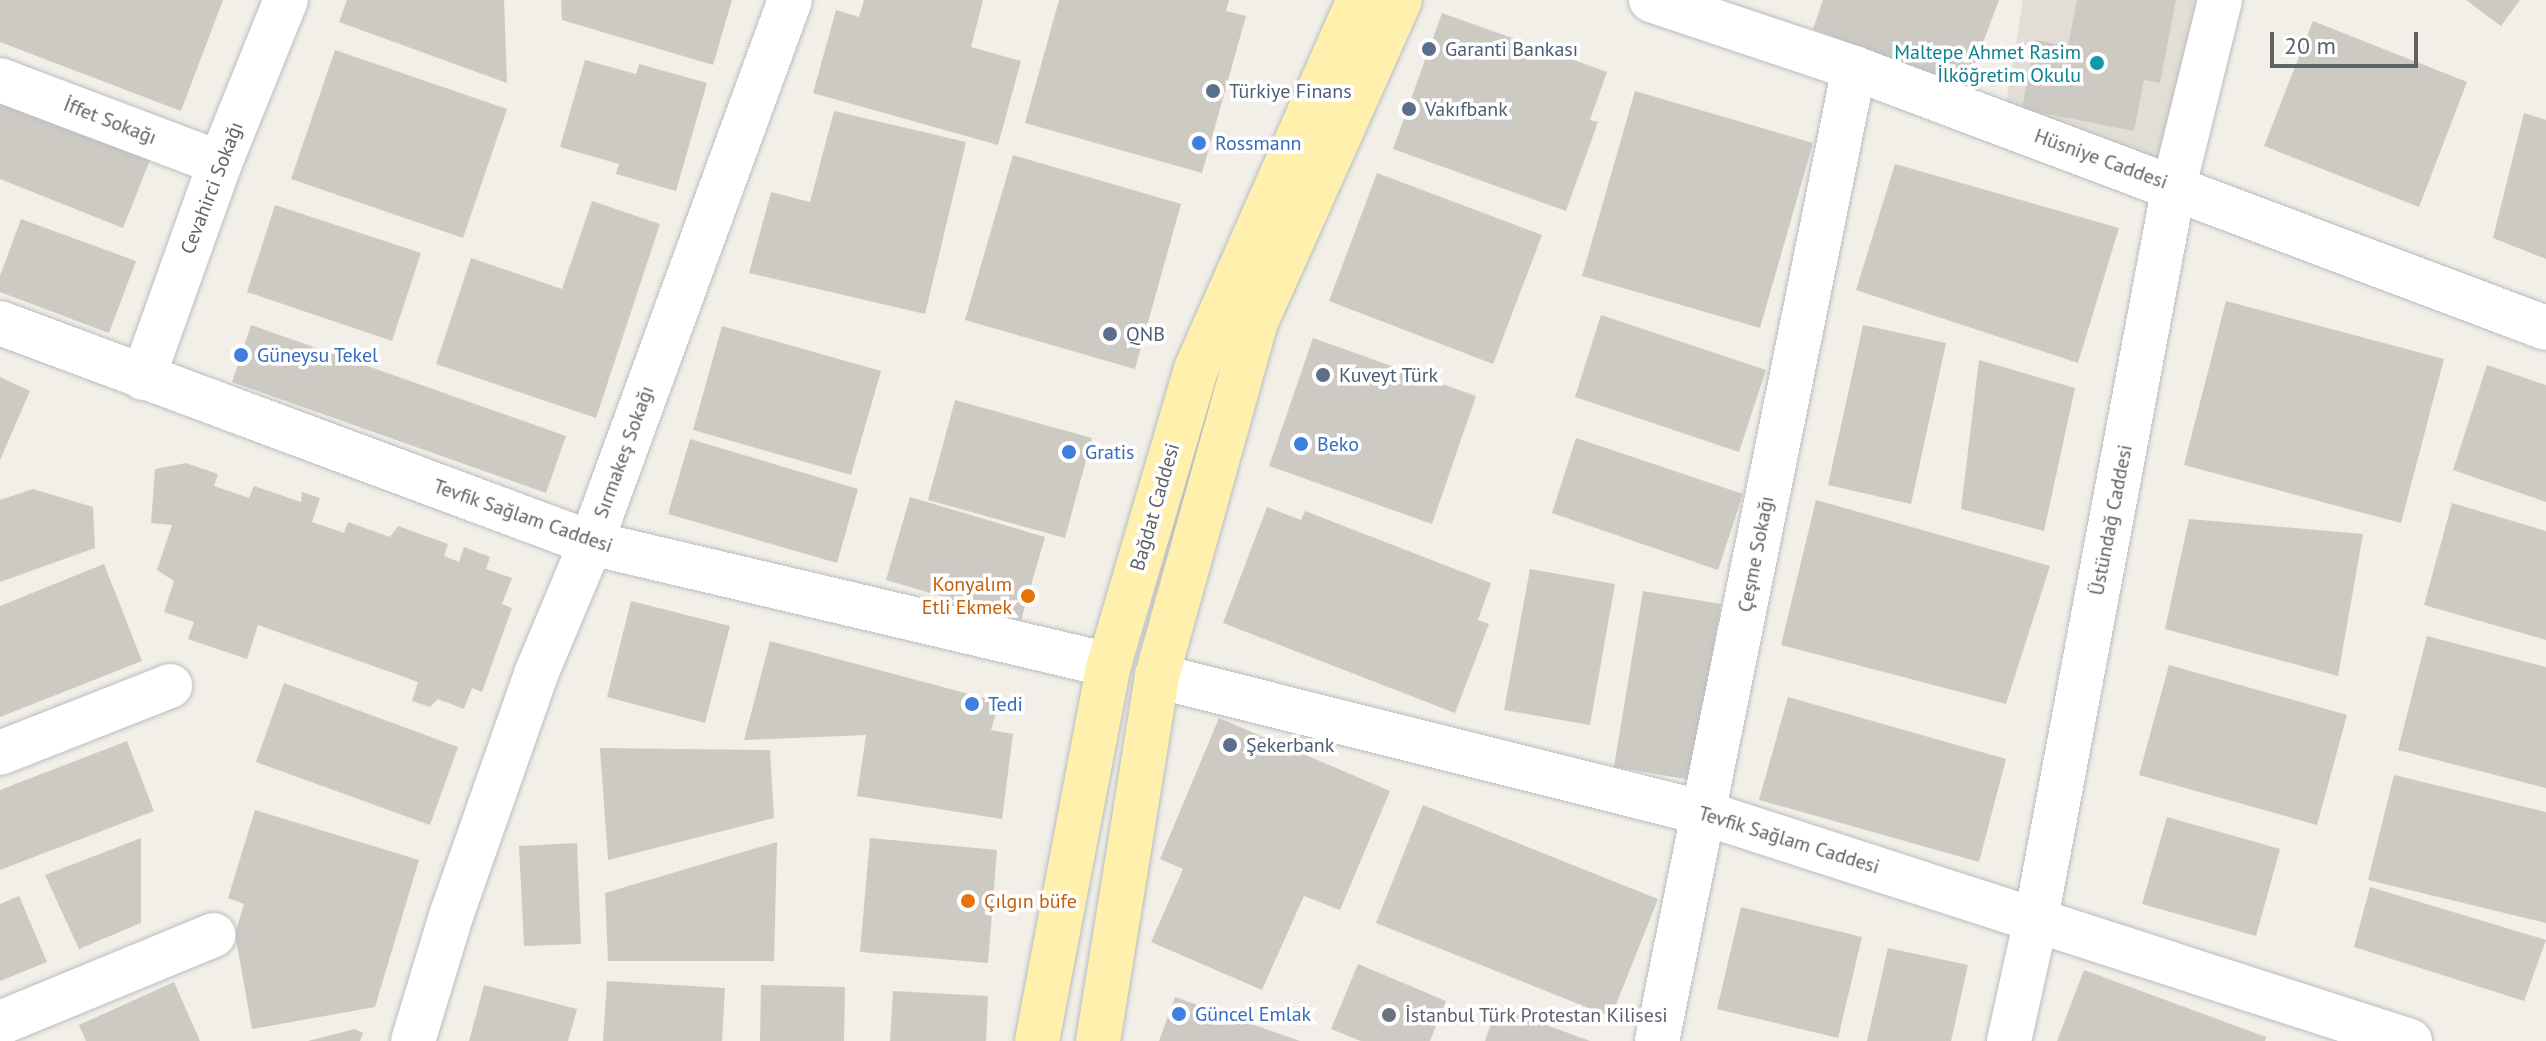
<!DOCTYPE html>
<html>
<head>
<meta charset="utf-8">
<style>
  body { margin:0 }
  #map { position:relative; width:2546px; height:1041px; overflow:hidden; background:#f1efe7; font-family:"PT Sans",sans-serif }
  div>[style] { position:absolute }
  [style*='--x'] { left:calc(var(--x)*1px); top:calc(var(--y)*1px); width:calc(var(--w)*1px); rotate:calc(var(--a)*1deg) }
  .education>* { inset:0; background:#e2ded5 }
  .building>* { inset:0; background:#cdcac4 }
  .roads { filter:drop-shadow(0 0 2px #b9bdc1) drop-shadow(0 0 2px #b9bdc1) }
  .street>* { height:44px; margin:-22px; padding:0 22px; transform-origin:22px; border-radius:22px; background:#fff }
  .primary>* { height:44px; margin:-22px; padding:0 22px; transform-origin:22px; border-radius:22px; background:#fff0ae }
  .dots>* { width:22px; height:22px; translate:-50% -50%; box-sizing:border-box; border:4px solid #fff; border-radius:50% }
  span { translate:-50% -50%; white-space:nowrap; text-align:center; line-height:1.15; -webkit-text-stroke:7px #fff; paint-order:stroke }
  .service-label { font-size:20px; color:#4e5e75 }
  .left { translate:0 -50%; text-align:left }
  .culture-label { font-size:20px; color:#0d838f }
  .right { translate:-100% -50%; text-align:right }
  .street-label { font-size:20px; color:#5e6368 }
  .shop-label { font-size:20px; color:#366cbe }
  .food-label { font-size:20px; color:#c56008 }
  .worship-label { font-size:20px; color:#5b616d }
  .scale { position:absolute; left:2270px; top:32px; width:148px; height:36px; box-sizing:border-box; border:4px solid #5e6368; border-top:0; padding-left:10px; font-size:24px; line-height:28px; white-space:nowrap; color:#5e6368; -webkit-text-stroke:6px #fff; paint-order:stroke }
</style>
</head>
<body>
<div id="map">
  <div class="education">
    <i style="clip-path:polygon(2023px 0,2201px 0,2162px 166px,2005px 109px)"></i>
  </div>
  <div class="building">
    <i style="clip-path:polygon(0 0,223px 0,181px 111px,0 42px)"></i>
    <i style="clip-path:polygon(347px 0,504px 0,507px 83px,339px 22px)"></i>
    <i style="clip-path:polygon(561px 0,732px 0,713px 65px,562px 20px)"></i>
    <i style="clip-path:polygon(864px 0,983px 0,971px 47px,1021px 61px,998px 145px,813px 93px,836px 10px,859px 17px)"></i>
    <i style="clip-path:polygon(1059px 0,1229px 0,1226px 11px,1246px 16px,1202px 173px,1025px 123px)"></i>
    <i style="clip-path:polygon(1823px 0,1999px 0,1966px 88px,1813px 29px)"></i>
    <i style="clip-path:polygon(2077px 0,2176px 0,2160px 83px,2144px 80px,2134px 131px,2022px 109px,2035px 40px,2068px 46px)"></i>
    <i style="clip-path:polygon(2466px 0,2520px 0,2501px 26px)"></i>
    <i style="clip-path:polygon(1442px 13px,1607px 72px,1590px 120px,1598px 122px,1566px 211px,1393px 149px)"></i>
    <i style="clip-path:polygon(2313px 21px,2467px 82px,2419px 207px,2264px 146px)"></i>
    <i style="clip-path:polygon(335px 50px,507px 109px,463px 238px,291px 179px)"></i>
    <i style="clip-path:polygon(585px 60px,636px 74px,639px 64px,707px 83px,676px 191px,616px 174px,619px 164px,560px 147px)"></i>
    <i style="clip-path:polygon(1635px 91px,1813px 143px,1760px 328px,1582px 276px)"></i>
    <i style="clip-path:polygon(0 101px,150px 160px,123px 228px,0 179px)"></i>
    <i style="clip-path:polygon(834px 111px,966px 142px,925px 314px,749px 273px,771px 192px,810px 202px)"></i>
    <i style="clip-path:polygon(2524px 113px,2546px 120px,2546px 259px,2493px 238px)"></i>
    <i style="clip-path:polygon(1013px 155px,1181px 204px,1135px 369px,965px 320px)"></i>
    <i style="clip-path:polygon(1895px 164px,2119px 228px,2078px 363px,1856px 290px)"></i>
    <i style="clip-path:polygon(1377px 173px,1542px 235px,1493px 364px,1329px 301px)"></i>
    <i style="clip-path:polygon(592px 201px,660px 224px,596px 418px,436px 364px,471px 258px,562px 289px)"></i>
    <i style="clip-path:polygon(275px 205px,421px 253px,392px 341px,247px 292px)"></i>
    <i style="clip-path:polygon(21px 219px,136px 261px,109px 333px,0 292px,0 276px)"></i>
    <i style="clip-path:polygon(2226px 301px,2444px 359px,2401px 523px,2184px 465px)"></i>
    <i style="clip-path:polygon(1601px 315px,1766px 370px,1739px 452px,1575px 397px)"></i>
    <i style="clip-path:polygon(251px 325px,566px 436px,546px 493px,232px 382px)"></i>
    <i style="clip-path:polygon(1863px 325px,1946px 343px,1911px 504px,1828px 485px)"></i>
    <i style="clip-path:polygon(722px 326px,881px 371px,851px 475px,693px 430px)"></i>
    <i style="clip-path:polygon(1313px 338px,1476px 396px,1432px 524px,1269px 466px)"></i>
    <i style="clip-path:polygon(1979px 360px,2075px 388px,2044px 531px,1961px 509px)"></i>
    <i style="clip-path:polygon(2487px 365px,2546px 385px,2546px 502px,2453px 470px)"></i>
    <i style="clip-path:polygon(0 377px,30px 391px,0 460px)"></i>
    <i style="clip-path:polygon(955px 400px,1092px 438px,1065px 538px,928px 500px)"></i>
    <i style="clip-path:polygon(1576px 438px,1743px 494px,1718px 570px,1552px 513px)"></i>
    <i style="clip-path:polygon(690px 439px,858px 489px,837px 563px,668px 514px)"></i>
    <i style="clip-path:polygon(186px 463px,218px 474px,214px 486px,249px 498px,254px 486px,301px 502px,302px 492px,320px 498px,312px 522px,344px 533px,348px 522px,390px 537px,398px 526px,448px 544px,444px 556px,459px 562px,464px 547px,490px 557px,486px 569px,512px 578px,502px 604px,512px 608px,482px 692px,472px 688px,464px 709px,438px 699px,430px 707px,412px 701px,418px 682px,258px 625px,247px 659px,188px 639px,194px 622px,164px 612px,174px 581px,157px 570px,172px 525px,151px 523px,155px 469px)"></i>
    <i style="clip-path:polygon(33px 489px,93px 507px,95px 548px,0 582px,0 500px)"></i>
    <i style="clip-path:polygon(910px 497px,1045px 537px,1021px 620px,886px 580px)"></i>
    <i style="clip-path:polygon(1816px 500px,2050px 566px,2006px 704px,1781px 645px)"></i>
    <i style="clip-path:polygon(2452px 503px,2546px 531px,2546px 640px,2424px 605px)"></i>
    <i style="clip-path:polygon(1267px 507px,1301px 520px,1305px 511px,1491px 583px,1478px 620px,1489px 624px,1455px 713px,1223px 623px)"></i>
    <i style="clip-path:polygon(2189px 519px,2363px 534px,2338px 676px,2165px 629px)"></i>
    <i style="clip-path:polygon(104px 564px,142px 661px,0 717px,0 606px)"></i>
    <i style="clip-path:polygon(1530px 569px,1615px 584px,1590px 725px,1504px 710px)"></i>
    <i style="clip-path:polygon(1643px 591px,1721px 604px,1692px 780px,1614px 767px)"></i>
    <i style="clip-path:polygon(631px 601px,730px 626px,705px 723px,607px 697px)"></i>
    <i style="clip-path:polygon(2427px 636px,2546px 667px,2546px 788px,2398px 750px)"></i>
    <i style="clip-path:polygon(770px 641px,999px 702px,991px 730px,1013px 734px,1002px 819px,857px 796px,866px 735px,744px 740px)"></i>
    <i style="clip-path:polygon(2169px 665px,2347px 715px,2317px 825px,2139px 775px)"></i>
    <i style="clip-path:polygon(284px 683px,458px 747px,430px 825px,256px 762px)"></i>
    <i style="clip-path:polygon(1788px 697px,2006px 759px,1979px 862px,1759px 800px)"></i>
    <i style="clip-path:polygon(1219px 718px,1390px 791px,1340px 910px,1304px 896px,1262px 990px,1151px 942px,1183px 869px,1160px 859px)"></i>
    <i style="clip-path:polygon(127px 741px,154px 811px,0 870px,0 790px)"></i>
    <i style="clip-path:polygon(600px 748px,770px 750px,774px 818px,608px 860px)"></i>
    <i style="clip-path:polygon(2394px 775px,2546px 812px,2546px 923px,2368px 880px)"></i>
    <i style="clip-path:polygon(1423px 805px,1658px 899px,1611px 1017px,1376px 923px)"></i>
    <i style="clip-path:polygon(255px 810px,419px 860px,375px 1007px,252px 1029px,235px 934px,244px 904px,228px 898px)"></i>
    <i style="clip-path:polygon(2167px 817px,2280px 849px,2256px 936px,2142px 904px)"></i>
    <i style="clip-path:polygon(141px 838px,141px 923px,79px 949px,45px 875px)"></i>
    <i style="clip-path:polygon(870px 838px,997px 850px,988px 963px,860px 952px)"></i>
    <i style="clip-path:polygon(777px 842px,774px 961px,608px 961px,605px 893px)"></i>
    <i style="clip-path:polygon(577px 843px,581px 944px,524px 946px,519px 846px)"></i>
    <i style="clip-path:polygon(2370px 887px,2546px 940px,2524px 1001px,2354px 947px)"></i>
    <i style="clip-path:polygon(19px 896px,47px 962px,0 981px,0 904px)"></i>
    <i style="clip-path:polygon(1741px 907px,1862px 937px,1838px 1038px,1717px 1009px)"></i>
    <i style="clip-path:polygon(1888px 948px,1968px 965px,1951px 1041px,1867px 1041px)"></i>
    <i style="clip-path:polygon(1358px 964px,1446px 1001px,1430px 1041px,1361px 1041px,1331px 1029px)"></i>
    <i style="clip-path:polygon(2084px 970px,2266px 1037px,2265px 1041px,2057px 1041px)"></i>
    <i style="clip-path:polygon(607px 981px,725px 988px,722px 1041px,603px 1041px)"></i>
    <i style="clip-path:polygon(174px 982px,200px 1041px,86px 1041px,79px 1025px)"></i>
    <i style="clip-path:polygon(484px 985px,577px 1009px,568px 1041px,469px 1041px)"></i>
    <i style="clip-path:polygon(761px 985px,845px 987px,844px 1041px,760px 1041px)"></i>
    <i style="clip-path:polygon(893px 991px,988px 996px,986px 1041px,890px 1041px)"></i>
    <i style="clip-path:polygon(1175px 997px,1300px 1041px,1159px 1041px)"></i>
    <i style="clip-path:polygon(1497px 1007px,1590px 1041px,1485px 1041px)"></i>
    <i style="clip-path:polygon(355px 1029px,363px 1033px,360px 1041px,308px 1041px)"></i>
  </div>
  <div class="roads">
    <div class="street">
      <i style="--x:1651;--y:0;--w:214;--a:18.5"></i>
      <i style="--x:1854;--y:68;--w:739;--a:20.59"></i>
      <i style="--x:0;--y:80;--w:235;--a:20.7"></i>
      <i style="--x:0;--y:323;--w:631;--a:20.42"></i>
      <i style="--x:591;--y:543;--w:532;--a:13.25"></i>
      <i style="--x:143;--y:378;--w:228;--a:-70.3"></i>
      <i style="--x:220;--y:163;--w:176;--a:-68"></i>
      <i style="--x:1157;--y:676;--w:564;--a:14.06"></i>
      <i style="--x:1704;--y:813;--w:742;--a:17.9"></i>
      <i style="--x:0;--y:753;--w:183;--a:-21.5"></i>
      <i style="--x:0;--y:1023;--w:231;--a:-22.4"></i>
      <i style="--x:413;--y:1041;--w:134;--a:-73.1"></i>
      <i style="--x:452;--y:913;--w:253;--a:-70.6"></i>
      <i style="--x:536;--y:674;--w:142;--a:-67.2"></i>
      <i style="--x:591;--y:543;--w:578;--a:-69.87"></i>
      <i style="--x:1657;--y:1041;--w:993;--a:-78.55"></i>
      <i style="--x:2009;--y:1041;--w:125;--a:-77.5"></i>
      <i style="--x:2036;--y:919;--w:746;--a:-79.34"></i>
      <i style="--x:2174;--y:186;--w:192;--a:-76.1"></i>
    </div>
    <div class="primary">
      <i style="--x:1037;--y:1041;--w:383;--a:-79.2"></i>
      <i style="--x:1109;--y:665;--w:309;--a:-73.6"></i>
      <i style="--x:1196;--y:369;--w:403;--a:-66.2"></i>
      <i style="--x:1098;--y:1041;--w:370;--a:-80.8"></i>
      <i style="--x:1157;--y:676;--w:368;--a:-74.4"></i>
      <i style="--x:1256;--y:322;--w:353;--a:-65.9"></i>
    </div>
  </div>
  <div class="dots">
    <i style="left:1429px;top:49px;background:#5c6f8a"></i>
    <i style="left:2097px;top:63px;background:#0f9aa8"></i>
    <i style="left:1213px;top:91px;background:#5c6f8a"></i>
    <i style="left:1409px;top:109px;background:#5c6f8a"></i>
    <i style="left:1199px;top:143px;background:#3f7fe0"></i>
    <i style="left:1110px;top:334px;background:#5c6f8a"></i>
    <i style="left:241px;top:355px;background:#3f7fe0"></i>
    <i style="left:1323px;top:375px;background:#5c6f8a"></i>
    <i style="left:1301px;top:444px;background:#3f7fe0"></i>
    <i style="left:1069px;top:452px;background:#3f7fe0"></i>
    <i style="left:1028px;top:596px;background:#e8710a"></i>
    <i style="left:972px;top:704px;background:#3f7fe0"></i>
    <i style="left:1230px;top:745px;background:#5c6f8a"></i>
    <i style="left:968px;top:901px;background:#e8710a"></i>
    <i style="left:1179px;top:1014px;background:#3f7fe0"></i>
    <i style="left:1389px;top:1015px;background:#6b7280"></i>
  </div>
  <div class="service-label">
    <span class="left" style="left:1445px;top:49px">Garanti Bankası</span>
    <span class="left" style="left:1229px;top:91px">Türkiye Finans</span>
    <span class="left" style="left:1425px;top:109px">Vakıfbank</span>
    <span class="left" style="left:1126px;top:334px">QNB</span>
    <span class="left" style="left:1339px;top:375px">Kuveyt Türk</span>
    <span class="left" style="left:1246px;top:745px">Şekerbank</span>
  </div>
  <div class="culture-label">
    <span class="right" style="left:2081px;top:64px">Maltepe Ahmet Rasim<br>İlköğretim Okulu</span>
  </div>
  <div class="street-label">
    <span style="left:110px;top:121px;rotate:21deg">İffet Sokağı</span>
    <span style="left:2101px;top:159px;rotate:20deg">Hüsniye Caddesi</span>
    <span style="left:212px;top:188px;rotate:-69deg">Cevahirci Sokağı</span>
    <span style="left:624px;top:452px;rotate:-70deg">Sırmakeş Sokağı</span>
    <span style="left:1155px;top:507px;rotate:-74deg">Bağdat Caddesi</span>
    <span style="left:523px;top:516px;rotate:19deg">Tevfik Sağlam Caddesi</span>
    <span style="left:2111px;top:520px;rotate:-79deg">Üstündağ Caddesi</span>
    <span style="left:1756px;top:554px;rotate:-79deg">Çeşme Sokağı</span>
    <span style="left:1789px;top:840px;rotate:17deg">Tevfik Sağlam Caddesi</span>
  </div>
  <div class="shop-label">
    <span class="left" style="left:1215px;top:143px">Rossmann</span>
    <span class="left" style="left:257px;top:355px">Güneysu Tekel</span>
    <span class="left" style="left:1317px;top:444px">Beko</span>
    <span class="left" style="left:1085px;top:452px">Gratis</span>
    <span class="left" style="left:988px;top:704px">Tedi</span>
    <span class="left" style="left:1195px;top:1014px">Güncel Emlak</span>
  </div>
  <div class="food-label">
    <span class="right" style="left:1012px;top:596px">Konyalım<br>Etli Ekmek</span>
    <span class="left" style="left:984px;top:901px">Çılgın büfe</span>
  </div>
  <div class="worship-label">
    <span class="left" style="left:1405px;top:1015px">İstanbul Türk Protestan Kilisesi</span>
  </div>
  <div class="scale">20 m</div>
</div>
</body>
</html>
